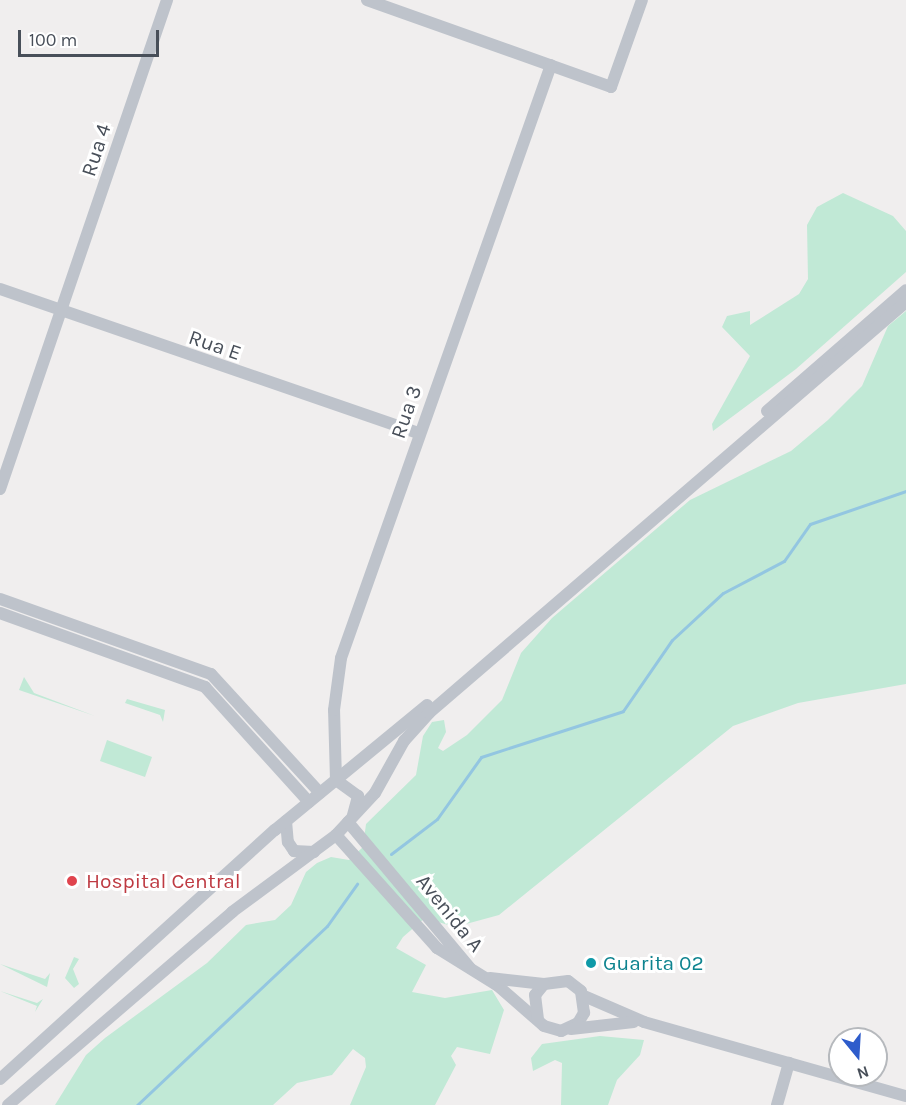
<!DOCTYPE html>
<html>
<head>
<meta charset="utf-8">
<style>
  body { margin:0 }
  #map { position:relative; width:906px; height:1105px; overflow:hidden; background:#f0eeee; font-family:Karla,sans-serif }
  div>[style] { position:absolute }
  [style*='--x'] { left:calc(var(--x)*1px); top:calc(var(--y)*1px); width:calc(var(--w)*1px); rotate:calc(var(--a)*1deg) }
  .green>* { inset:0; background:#c1e9d6 }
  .stream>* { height:3px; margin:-1.5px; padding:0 1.5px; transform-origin:1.5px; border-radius:1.5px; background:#93c6e1 }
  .minor>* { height:12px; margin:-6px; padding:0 6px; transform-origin:6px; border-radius:6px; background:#bec3cb }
  .dots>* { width:16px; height:16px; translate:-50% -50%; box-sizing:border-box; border:3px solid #fff; border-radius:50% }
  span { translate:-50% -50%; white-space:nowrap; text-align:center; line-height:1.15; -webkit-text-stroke:6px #fff; paint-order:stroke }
  .street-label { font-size:21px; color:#484f59 }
  .health-label { font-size:21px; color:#be3a42 }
  .left { translate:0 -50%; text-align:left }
  .culture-label { font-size:21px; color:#0d838f }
  .north { position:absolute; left:828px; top:1027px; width:60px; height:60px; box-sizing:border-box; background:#fff; border:2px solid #b6b9bd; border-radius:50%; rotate:162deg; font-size:16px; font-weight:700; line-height:24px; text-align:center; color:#484f59 }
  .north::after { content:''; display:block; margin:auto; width:21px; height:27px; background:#2e5ccb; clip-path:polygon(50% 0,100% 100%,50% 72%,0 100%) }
  .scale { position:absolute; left:18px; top:30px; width:141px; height:27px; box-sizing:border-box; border:3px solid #484f59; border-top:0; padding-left:8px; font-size:18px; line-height:21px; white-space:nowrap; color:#484f59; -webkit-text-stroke:4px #fff; paint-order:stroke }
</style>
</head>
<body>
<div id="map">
  <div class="green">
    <i style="clip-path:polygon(843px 193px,893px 216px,906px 231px,906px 272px,796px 369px,713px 431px,712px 424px,750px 356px,722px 327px,727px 316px,750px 311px,750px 325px,799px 294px,808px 279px,807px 225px,817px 207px)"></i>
    <i style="clip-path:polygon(906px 311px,906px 684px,798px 703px,733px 726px,499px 915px,455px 927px,425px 918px,403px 937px,396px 948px,426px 965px,412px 992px,445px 998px,492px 990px,504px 1010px,490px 1054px,457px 1047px,451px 1056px,456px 1065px,435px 1105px,350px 1105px,366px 1067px,365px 1058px,353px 1049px,332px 1075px,297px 1083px,273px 1105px,55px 1105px,86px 1055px,105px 1038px,207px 963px,246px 925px,275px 920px,291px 905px,306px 872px,317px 863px,331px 857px,349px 860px,363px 847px,366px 824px,416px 775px,423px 736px,432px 722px,444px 720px,446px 732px,438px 748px,443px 751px,467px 735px,502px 700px,521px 653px,552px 618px,690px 500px,791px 451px,828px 420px,862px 386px,888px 326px)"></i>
    <i style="clip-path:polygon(24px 677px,34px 693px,95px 716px,19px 690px)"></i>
    <i style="clip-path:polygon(127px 699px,165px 710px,163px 722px,160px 715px,125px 703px)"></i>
    <i style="clip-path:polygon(107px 740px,152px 757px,145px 777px,100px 761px)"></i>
    <i style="clip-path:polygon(74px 957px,79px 959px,73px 969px,79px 984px,74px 988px,65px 978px)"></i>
    <i style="clip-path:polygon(0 964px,45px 979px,50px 973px,47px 987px)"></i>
    <i style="clip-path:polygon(0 991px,37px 1003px,43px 999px,35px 1012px,37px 1006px)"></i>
    <i style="clip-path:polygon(600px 1036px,644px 1040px,640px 1055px,617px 1080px,608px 1105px,561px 1105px,562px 1063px,555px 1060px,533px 1071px,531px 1058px,542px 1044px)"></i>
  </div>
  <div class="stream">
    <i style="--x:391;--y:854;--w:58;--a:-37.3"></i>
    <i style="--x:437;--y:819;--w:76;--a:-54.6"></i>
    <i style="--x:481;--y:757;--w:149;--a:-17.9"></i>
    <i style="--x:623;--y:711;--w:86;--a:-55.4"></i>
    <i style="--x:672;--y:640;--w:69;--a:-42.7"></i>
    <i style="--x:723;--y:593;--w:69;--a:-27.7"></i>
    <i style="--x:784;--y:561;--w:45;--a:-54.9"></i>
    <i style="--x:810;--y:524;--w:102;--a:-19"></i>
    <i style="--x:137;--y:1105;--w:261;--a:-43.3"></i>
    <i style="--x:327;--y:926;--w:52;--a:-54.5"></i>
  </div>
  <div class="minor">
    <i style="--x:367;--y:0;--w:259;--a:19.6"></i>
    <i style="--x:611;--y:87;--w:92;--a:-70.4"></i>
    <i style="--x:0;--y:289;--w:443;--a:19"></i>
    <i style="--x:767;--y:411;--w:184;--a:-41"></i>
    <i style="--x:0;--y:489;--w:517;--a:-71.14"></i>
    <i style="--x:0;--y:599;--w:224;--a:19.6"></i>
    <i style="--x:211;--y:674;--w:161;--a:47.5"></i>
    <i style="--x:0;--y:613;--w:218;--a:19.8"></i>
    <i style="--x:205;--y:687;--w:155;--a:47.9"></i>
    <i style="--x:353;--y:815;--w:20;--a:-75"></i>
    <i style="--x:358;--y:796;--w:27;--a:-144"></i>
    <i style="--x:336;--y:780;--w:70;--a:-91.6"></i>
    <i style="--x:334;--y:710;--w:52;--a:-82.3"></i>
    <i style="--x:341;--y:658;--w:629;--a:-70.5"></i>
    <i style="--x:286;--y:821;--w:21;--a:85"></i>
    <i style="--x:288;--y:842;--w:11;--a:56"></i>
    <i style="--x:294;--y:851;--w:20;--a:3"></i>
    <i style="--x:348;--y:822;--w:190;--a:50.1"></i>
    <i style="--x:336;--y:835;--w:152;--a:48.2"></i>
    <i style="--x:437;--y:948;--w:70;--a:31.7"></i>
    <i style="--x:497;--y:985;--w:62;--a:41.1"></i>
    <i style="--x:544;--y:1026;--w:18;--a:16"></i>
    <i style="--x:561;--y:1031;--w:19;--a:-25"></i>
    <i style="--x:578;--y:1023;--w:12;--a:-59"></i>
    <i style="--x:584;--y:1013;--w:22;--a:-98"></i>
    <i style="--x:581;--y:991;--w:16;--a:-142"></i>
    <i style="--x:568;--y:981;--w:24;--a:173"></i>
    <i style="--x:544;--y:984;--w:14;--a:129"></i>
    <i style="--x:535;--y:995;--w:25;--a:83"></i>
    <i style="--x:490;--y:978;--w:54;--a:6.3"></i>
    <i style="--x:584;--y:996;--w:65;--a:23.4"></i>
    <i style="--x:644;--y:1022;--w:272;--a:15.8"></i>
    <i style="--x:571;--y:1029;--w:63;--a:-6.3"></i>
    <i style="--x:0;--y:1079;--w:371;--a:-42.2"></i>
    <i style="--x:275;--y:830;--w:197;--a:-39.4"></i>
    <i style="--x:8;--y:1105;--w:296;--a:-40.7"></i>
    <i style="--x:232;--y:912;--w:129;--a:-36.5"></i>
    <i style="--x:336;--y:835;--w:57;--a:-47.1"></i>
    <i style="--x:375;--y:793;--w:60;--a:-60.9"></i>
    <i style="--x:404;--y:741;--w:38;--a:-48"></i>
    <i style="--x:429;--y:713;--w:630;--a:-40.75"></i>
    <i style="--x:777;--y:1105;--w:44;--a:-74.1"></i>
  </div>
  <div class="dots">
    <i style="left:72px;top:881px;background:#e0444e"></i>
    <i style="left:591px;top:963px;background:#0f9aa8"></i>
  </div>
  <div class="street-label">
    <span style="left:96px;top:150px;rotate:-72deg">Rua 4</span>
    <span style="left:215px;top:345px;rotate:19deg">Rua E</span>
    <span style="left:406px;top:412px;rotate:-71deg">Rua 3</span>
    <span style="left:450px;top:913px;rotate:51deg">Avenida A</span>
  </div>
  <div class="health-label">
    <span class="left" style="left:86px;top:881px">Hospital Central</span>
  </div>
  <div class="culture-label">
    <span class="left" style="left:603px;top:963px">Guarita 02</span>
  </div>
  <div class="north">N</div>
  <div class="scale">100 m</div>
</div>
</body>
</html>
